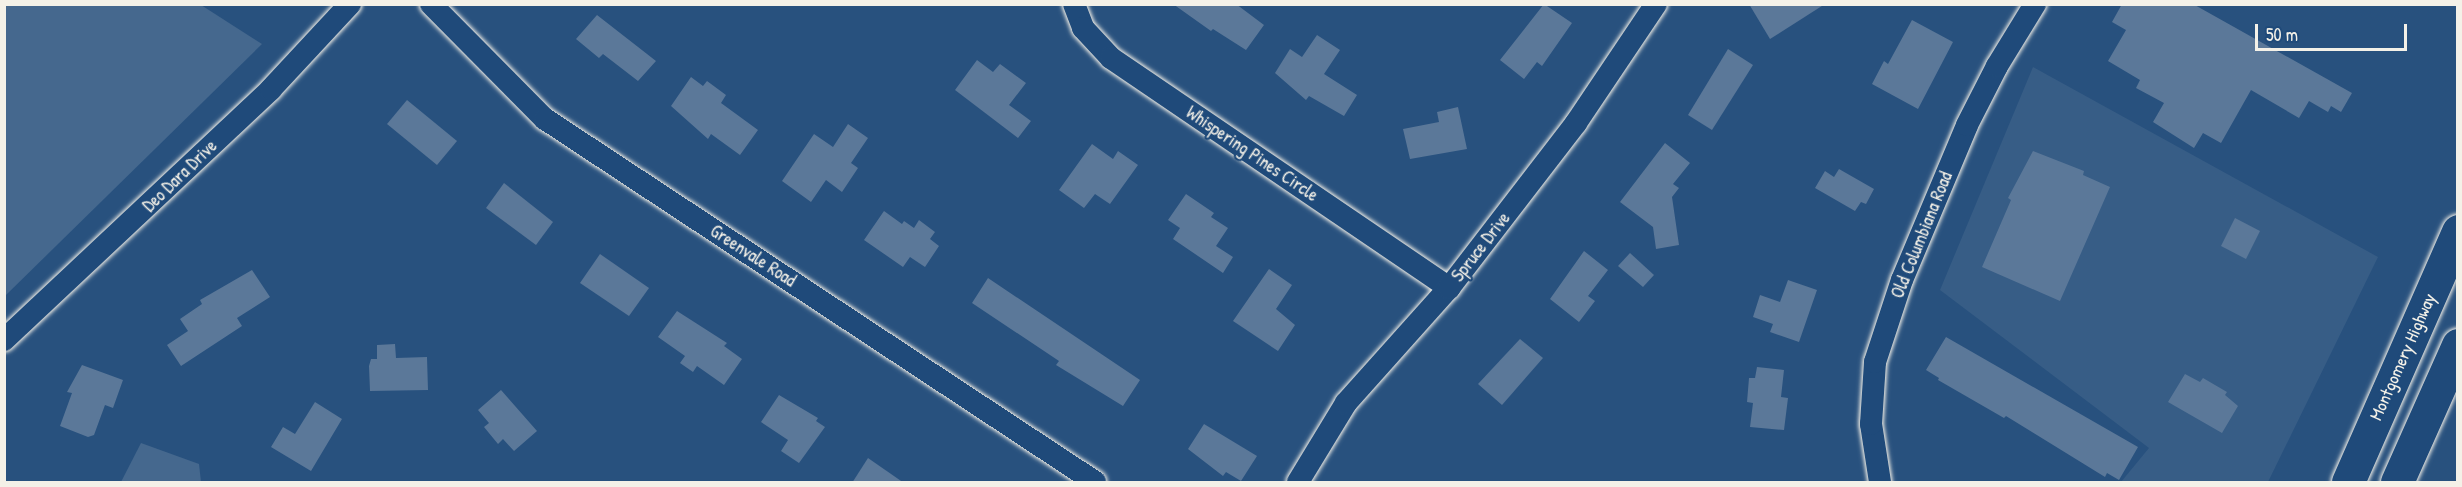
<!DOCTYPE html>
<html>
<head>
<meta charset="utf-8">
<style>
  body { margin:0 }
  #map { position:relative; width:2462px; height:487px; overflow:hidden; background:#28517e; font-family:"Patrick Hand",sans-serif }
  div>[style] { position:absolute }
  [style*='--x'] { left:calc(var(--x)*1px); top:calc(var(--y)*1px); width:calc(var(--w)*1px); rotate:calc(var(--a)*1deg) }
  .built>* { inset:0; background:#375d86 }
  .green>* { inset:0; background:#45688e }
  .building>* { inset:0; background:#5b7899 }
  .roads { filter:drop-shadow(0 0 2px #f4f1e8) drop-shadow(0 0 2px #f4f1e8) }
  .minor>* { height:22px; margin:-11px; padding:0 11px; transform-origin:11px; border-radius:11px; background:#1f4a7a }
  .primary>* { height:33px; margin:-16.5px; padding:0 16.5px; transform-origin:16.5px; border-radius:16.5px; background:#1f4a7a }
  span { translate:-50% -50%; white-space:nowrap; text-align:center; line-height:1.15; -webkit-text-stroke:4.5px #1f4a7a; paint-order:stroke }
  .street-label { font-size:18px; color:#f4f1e8 }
  .frame { position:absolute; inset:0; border:6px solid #f4f1e8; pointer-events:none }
  .scale { position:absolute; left:2255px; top:24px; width:152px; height:27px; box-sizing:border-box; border:3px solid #f4f1e8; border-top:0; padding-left:8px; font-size:18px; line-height:21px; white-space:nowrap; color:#f4f1e8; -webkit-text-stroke:4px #1f4a7a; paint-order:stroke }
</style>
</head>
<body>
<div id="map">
  <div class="built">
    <i style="clip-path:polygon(2033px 67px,2378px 257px,2268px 482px,2121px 482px,2149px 448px,1940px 290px)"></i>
  </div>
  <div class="green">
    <i style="clip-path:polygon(5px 4px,201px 5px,262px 44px,5px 296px)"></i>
    <i style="clip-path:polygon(141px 443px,199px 464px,201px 482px,121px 482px)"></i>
  </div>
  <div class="building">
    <i style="clip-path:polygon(1173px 4px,1236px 4px,1264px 25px,1246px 50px,1213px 29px,1211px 31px)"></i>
    <i style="clip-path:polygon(1544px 4px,1572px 23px,1542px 66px,1537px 62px,1524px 79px,1500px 60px)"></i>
    <i style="clip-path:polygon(1749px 4px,1825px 4px,1770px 39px)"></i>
    <i style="clip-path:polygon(2122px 4px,2193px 4px,2352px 93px,2341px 112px,2331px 106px,2328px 112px,2309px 101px,2299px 118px,2251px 90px,2221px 143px,2203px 133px,2194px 148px,2153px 122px,2164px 103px,2136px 88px,2140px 80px,2108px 61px,2126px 30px,2112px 22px)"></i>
    <i style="clip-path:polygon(597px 15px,656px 61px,638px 81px,603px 54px,599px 58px,576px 39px)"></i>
    <i style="clip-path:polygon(1912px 20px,1953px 42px,1918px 109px,1872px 84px,1884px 61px,1888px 64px)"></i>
    <i style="clip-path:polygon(1317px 35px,1340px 50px,1324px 74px,1357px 95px,1344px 116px,1309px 96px,1306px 100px,1275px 73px,1290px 49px,1302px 57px)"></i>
    <i style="clip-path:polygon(1728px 49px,1753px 65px,1712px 130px,1688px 115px)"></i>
    <i style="clip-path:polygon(977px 60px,993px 72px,1000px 64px,1026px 83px,1009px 105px,1031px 121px,1018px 138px,955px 90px)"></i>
    <i style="clip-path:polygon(691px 77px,703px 86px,707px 81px,726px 95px,721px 103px,758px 130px,740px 155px,711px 134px,708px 139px,671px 106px)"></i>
    <i style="clip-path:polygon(407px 100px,457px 141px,437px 165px,387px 124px)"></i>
    <i style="clip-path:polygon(1458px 107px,1467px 149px,1410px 159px,1403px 129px,1439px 122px,1437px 112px)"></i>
    <i style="clip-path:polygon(848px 124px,868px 138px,851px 163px,858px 168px,842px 192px,826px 180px,811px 202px,782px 181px,814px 134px,833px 147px)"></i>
    <i style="clip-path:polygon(1665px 143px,1690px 163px,1673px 184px,1679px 188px,1672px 197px,1679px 245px,1656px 249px,1653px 227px,1620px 202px)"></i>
    <i style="clip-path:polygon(1092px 144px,1113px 159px,1118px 151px,1138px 165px,1110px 204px,1095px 194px,1084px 208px,1059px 190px)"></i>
    <i style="clip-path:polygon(2033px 151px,2084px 171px,2083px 175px,2110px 187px,2060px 301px,1982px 267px,2011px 200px,2008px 198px)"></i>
    <i style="clip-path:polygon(1839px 169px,1874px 189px,1866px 204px,1861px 202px,1855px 211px,1815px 188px,1825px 171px,1834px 177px)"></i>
    <i style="clip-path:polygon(504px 183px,553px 222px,536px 245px,486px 208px)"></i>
    <i style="clip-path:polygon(1186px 194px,1214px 213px,1211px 217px,1228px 228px,1216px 246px,1233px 257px,1223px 273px,1173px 239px,1180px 228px,1168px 220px)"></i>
    <i style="clip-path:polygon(884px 211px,902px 224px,904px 221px,914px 228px,919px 220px,935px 232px,930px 239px,939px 246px,925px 267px,910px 257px,903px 267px,864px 240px)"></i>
    <i style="clip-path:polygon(2235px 218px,2260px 231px,2246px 259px,2221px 246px)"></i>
    <i style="clip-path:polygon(1584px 251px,1608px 270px,1588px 296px,1595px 301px,1579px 322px,1550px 299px)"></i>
    <i style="clip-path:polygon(1630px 253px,1654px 275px,1643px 287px,1618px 266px)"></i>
    <i style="clip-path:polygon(600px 254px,649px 288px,629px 316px,580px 283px)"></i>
    <i style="clip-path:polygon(1269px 269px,1292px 285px,1276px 309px,1295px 325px,1278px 351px,1233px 321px)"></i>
    <i style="clip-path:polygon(252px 270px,270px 297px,237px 318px,242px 326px,181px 366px,167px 345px,188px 331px,180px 319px,202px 304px,200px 300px)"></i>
    <i style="clip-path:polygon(988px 278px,1140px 380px,1123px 406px,1056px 365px,1059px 361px,972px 303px)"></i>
    <i style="clip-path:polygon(1788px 280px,1817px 290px,1799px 342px,1770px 332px,1773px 324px,1753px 317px,1760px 295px,1780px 302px)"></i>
    <i style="clip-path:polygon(677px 311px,727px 343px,724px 346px,742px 359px,724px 385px,697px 366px,693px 372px,680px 363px,685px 356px,658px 337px)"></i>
    <i style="clip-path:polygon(1946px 337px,2138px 447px,2119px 480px,2107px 473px,2105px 477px,2006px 416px,2004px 418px,1938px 380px,1939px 378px,1926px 370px)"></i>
    <i style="clip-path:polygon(1520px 339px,1543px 358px,1502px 405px,1478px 384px)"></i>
    <i style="clip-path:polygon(395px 344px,396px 358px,427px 357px,428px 390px,370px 391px,369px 366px,371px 359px,377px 359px,377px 345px)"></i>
    <i style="clip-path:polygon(82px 365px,123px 380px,113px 408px,105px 405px,94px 435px,88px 437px,60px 426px,72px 393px,67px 392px)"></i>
    <i style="clip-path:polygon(1757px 367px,1784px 370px,1781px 397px,1788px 398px,1784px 430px,1750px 427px,1753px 403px,1747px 402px,1749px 378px,1755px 378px)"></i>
    <i style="clip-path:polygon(2185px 374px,2200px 382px,2203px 378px,2227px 392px,2225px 395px,2238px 406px,2222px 433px,2168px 402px)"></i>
    <i style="clip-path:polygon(501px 390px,537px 431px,514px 451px,503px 439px,498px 444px,484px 427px,489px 423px,478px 410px)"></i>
    <i style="clip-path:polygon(779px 395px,818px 418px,816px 421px,825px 427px,799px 463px,781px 451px,788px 440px,761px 422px)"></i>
    <i style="clip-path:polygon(315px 402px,342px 419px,311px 471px,271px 447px,283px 427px,295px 434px)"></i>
    <i style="clip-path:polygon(1204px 424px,1257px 456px,1241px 481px,1226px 472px,1223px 476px,1188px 449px)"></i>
    <i style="clip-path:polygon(868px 458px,904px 483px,852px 483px)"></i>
  </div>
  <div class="roads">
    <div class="minor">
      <i style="--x:431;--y:4;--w:162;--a:45.3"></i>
      <i style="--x:545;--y:119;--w:659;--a:33.42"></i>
      <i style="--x:1074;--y:4;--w:26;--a:69"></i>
      <i style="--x:1083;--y:28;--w:41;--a:47"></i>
      <i style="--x:1111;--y:58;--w:409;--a:34.2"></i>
      <i style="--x:4;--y:340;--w:366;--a:-43.2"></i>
      <i style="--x:271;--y:89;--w:116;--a:-47.1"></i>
      <i style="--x:1298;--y:482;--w:92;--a:-58.7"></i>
      <i style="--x:1346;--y:403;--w:154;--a:-48.2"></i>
      <i style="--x:1449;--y:288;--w:208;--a:-52.4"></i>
      <i style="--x:1576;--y:123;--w:143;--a:-56.1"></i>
      <i style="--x:1880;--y:482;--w:59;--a:-98.8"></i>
      <i style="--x:1871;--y:424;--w:62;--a:-86.3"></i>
      <i style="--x:1875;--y:362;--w:86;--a:-71.8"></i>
      <i style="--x:1902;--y:280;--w:168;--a:-67.2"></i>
      <i style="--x:1967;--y:125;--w:66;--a:-63"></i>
      <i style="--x:1997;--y:66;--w:73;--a:-58.5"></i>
    </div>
    <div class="primary">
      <i style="--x:2348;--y:482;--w:274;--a:-66.3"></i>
      <i style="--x:2397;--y:482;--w:150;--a:-66"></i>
    </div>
  </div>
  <div class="street-label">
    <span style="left:1252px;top:154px;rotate:34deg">Whispering Pines Circle</span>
    <span style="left:180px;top:176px;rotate:-44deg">Deo Dara Drive</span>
    <span style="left:1922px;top:235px;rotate:-68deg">Old Columbiana Road</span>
    <span style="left:1481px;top:247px;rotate:-52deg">Spruce Drive</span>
    <span style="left:753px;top:256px;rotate:33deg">Greenvale Road</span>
    <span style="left:2403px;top:357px;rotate:-66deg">Montgomery Highway</span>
  </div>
  <div class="frame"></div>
  <div class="scale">50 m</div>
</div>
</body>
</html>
